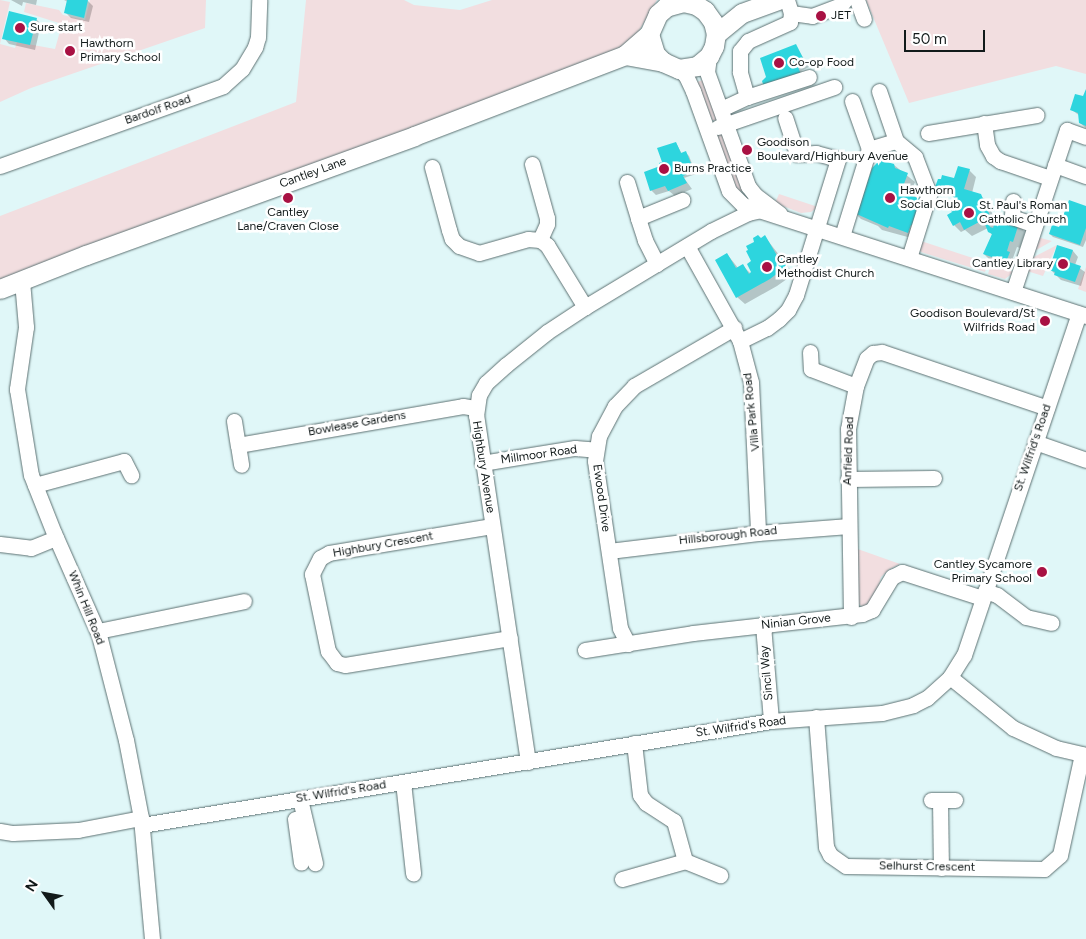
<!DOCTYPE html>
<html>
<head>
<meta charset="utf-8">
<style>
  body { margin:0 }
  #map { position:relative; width:1086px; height:939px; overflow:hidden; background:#e0f7f8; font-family:Figtree,sans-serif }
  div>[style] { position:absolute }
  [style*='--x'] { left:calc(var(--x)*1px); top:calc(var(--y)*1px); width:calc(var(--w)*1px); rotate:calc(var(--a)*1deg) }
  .green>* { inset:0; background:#f2dee0 }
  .shadow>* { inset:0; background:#0003 }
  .building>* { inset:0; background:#2dd5de }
  .roads { filter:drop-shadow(0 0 1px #5d7172) drop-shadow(0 0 1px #5d7172) }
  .minor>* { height:15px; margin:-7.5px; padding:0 7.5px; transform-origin:7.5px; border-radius:7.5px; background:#fff }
  .major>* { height:19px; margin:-9.5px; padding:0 9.5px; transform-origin:9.5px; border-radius:9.5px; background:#fff }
  .dots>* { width:14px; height:14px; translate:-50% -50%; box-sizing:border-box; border:2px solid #fff; border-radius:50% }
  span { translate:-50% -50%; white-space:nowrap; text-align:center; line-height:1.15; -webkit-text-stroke:5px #fff; paint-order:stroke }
  .poi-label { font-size:12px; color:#121a1a }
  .left { translate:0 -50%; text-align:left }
  .right { translate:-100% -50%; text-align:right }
  .street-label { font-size:12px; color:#121a1a }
  .north { position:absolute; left:20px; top:869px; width:50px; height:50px; -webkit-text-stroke:4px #fff; paint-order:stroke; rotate:302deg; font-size:14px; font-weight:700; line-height:20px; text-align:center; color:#121a1a }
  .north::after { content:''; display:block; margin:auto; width:18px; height:22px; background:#121a1a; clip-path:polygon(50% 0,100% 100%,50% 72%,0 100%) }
  .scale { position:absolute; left:904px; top:30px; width:81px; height:22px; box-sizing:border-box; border:2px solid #121a1a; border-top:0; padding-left:6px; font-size:15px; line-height:18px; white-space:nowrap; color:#121a1a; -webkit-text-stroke:4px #fff; paint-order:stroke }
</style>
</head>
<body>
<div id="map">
  <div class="green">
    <i style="clip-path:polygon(0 0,10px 2px,0 44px,15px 48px,17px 42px,55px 49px,62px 24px,24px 12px,26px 3px,59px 10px,63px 15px,85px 20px,90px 0,206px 0,205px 28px,31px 88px,0 102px)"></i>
    <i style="clip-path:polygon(306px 0,404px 0,414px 5px,460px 10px,492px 0,657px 0,625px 55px,0 288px,0 216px,296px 102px)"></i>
    <i style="clip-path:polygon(866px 0,1086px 0,1086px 74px,1056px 66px,909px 103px)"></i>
    <i style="clip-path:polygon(706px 79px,717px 121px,712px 120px,697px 82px)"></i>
    <i style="clip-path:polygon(720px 129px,747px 189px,738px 192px,715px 134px)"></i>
    <i style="clip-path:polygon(779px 194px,818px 207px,811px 212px,801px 213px,775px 203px)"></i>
    <i style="clip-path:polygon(1037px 237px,1052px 241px,1031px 253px)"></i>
    <i style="clip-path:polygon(921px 241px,988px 263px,985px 272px,921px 252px,918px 247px)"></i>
    <i style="clip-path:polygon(1057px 245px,1043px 276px,1027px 271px,1030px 259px)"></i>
    <i style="clip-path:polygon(991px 264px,1014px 272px,1005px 279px,988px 274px)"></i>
    <i style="clip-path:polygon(1086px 267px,1086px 292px,1078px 289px)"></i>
    <i style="clip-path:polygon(852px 547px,900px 564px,890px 569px,881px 577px,878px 589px,868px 606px,861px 606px,855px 598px)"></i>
  </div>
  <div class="shadow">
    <i style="clip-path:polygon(11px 0,37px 0,36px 5px,23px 2px,22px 6px)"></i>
    <i style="clip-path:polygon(64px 0,88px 1px,93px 6px,89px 22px,71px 18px,66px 13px,68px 2px)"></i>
    <i style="clip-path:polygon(36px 19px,41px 24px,35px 50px,9px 44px,4px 38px)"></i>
    <i style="clip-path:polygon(796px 46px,809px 67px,801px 71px,802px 72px,768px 77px)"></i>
    <i style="clip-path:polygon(1086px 92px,1086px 128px,1080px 123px,1080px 116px,1072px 110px,1084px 98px)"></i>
    <i style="clip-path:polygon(676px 143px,682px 154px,686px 153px,689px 156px,696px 174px,684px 178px,692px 189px,675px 196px,669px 191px,656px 195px,651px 190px,663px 163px)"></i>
    <i style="clip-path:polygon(894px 165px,915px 182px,912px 189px,921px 197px,915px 239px,882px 230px,878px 226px,861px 219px,854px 212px)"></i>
    <i style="clip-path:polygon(969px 170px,976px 177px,972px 193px,980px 195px,988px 203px,996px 223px,1018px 224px,1025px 232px,1020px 248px,1017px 247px,1013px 258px,1016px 260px,1013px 268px,991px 261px,984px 254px,992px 235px,988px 228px,972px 236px,965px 230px,961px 232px,954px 225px,954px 212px,958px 203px,955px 197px,944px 194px,937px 187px,955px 180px)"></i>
    <i style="clip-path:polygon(1086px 207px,1086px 240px,1083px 247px,1053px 237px,1050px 234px,1060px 229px)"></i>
    <i style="clip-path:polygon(765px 237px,794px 274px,777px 286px,745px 304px,737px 297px,727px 254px,738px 268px,743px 266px,751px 274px,761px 239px)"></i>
    <i style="clip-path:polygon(1058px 247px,1073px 251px,1078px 257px,1075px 265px,1085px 272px,1081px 286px,1061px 280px,1051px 270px)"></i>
  </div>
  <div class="building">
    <i style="clip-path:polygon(67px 0,88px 0,84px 18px,64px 13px)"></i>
    <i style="clip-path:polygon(9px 11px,37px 18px,30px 45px,2px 39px)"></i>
    <i style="clip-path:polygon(796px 44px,805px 62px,797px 65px,801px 74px,764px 87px,762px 81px,766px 77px,760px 58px)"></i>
    <i style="clip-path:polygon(1086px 89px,1086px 126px,1079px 123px,1078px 113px,1070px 110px,1075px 94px,1083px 96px)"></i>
    <i style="clip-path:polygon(676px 142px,681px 153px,686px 151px,694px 171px,683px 176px,687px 183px,668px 191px,665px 186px,650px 191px,644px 172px,660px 166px,659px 163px,662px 162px,657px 148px)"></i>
    <i style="clip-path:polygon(880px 160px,894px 164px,895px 168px,908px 173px,901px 192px,905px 193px,908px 186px,915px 189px,910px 195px,923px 200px,913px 225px,911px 225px,908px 233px,889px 226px,888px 228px,852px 212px,856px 202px,860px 204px,872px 168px)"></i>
    <i style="clip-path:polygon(958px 166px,970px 169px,964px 189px,981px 194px,990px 216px,987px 220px,990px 227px,993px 228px,997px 216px,1019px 223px,1013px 242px,1010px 241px,1007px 251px,1010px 252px,1006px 262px,983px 254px,992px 234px,988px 232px,985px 224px,981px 221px,964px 230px,960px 222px,953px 226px,947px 215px,952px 212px,949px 206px,956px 202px,951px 192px,935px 187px,938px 179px,941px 179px,942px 175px,954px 178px)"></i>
    <i style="clip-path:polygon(1069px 200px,1086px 206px,1086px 228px,1080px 245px,1049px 234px,1052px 225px,1059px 227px)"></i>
    <i style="clip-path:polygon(758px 235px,761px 238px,765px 235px,779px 259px,783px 257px,787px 266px,770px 279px,736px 298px,715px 260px,727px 253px,736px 268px,743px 264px,749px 274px,751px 272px,747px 264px,751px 261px,746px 251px,748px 250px,746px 246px,754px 242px,753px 238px)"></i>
    <i style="clip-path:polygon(1057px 245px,1073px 250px,1069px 262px,1081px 266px,1075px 282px,1054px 275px,1055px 272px,1049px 270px)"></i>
  </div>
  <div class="roads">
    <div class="minor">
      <i style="--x:857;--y:0;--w:20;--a:70"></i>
      <i style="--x:791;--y:13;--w:21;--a:8"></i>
      <i style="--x:812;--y:16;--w:31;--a:-21"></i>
      <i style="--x:841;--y:5;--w:6;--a:-51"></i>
      <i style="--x:709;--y:56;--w:16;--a:97"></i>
      <i style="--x:707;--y:72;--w:121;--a:70.2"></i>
      <i style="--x:748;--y:186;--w:11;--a:52"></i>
      <i style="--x:755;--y:195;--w:31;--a:37"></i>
      <i style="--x:679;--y:69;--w:10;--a:45"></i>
      <i style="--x:686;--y:76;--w:17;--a:65"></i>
      <i style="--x:693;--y:91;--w:106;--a:70.2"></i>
      <i style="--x:729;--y:191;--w:20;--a:45"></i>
      <i style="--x:743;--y:205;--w:361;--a:17.9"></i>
      <i style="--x:879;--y:91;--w:53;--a:71.2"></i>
      <i style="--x:747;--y:97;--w:65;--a:-17.9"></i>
      <i style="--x:852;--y:101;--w:51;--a:70.5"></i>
      <i style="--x:869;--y:149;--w:28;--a:-17"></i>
      <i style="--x:896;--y:141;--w:25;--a:40"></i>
      <i style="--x:915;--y:157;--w:40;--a:69"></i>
      <i style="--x:929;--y:194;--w:67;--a:107.4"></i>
      <i style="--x:721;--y:109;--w:29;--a:-25"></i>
      <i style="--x:747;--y:97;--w:26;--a:-106"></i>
      <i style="--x:740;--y:72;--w:21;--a:-90"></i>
      <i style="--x:740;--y:51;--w:13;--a:-51"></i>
      <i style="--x:748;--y:41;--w:46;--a:-24.3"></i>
      <i style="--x:790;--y:22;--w:9;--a:-84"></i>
      <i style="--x:791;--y:13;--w:14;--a:-107"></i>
      <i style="--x:984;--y:123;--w:22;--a:82"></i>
      <i style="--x:987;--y:145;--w:13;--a:61"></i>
      <i style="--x:993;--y:156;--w:9;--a:36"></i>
      <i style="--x:1000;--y:161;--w:53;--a:18.8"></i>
      <i style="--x:718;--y:127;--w:123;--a:-19"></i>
      <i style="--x:928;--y:133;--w:110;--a:-9.4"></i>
      <i style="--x:532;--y:164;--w:56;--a:74.5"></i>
      <i style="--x:547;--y:218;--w:6;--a:90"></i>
      <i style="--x:547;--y:224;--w:17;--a:114"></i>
      <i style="--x:1055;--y:165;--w:33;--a:20"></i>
      <i style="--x:0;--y:166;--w:237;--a:-19.7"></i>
      <i style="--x:223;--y:86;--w:25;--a:-42"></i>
      <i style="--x:242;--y:69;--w:26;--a:-59"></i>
      <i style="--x:255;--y:47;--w:10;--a:-73"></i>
      <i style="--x:258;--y:37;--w:37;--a:-88"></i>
      <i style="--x:432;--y:167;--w:65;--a:74.9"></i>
      <i style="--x:449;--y:230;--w:9;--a:72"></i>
      <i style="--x:452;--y:239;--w:10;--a:45"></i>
      <i style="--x:459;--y:246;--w:21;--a:19"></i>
      <i style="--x:479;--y:253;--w:51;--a:-15.9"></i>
      <i style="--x:528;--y:239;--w:12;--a:5"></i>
      <i style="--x:540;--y:240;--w:9;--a:36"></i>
      <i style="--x:547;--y:245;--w:73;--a:58.5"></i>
      <i style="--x:627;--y:182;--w:38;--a:73"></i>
      <i style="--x:1013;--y:201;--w:16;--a:94"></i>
      <i style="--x:1012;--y:217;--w:24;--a:19"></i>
      <i style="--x:842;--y:236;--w:91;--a:-72.8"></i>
      <i style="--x:687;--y:246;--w:109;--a:60.8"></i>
      <i style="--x:740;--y:341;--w:42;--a:75"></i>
      <i style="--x:751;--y:382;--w:151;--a:87.3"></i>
      <i style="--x:657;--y:264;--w:27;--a:-117"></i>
      <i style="--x:645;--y:240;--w:23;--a:-108"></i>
      <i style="--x:638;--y:218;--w:48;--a:-22.2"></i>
      <i style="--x:22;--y:281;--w:46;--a:85"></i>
      <i style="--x:26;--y:327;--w:63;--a:98.3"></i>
      <i style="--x:17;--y:389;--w:87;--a:80.8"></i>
      <i style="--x:31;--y:475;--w:62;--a:68.4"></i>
      <i style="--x:54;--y:533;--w:111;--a:66.2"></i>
      <i style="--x:99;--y:635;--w:108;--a:75.6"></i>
      <i style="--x:126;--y:740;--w:79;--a:79.1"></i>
      <i style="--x:141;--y:818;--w:121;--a:84.8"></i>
      <i style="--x:1013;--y:292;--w:171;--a:-71.6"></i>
      <i style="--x:1067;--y:130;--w:20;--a:20"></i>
      <i style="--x:740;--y:341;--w:30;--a:-26"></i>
      <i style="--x:767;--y:328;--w:15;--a:-37"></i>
      <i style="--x:779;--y:319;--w:13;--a:-45"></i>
      <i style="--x:788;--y:310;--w:17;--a:-62"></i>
      <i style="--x:796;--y:295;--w:142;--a:-72.8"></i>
      <i style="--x:838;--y:159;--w:23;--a:-165"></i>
      <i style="--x:816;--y:153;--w:19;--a:177"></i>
      <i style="--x:797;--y:154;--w:38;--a:-108"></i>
      <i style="--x:810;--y:352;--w:17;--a:87"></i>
      <i style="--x:811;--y:369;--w:48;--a:20.7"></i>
      <i style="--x:234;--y:421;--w:24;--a:81"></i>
      <i style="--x:238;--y:445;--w:228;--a:-9.8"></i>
      <i style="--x:463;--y:406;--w:13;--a:9"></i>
      <i style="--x:1035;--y:442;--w:54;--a:19.4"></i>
      <i style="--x:238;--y:445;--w:20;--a:81"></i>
      <i style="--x:482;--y:463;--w:94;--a:-9.2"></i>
      <i style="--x:575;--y:448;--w:21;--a:5"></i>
      <i style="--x:848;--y:479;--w:86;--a:-0.7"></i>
      <i style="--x:35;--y:485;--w:92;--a:-15.1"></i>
      <i style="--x:124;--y:461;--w:16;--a:63"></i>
      <i style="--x:492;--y:526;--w:165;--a:170.6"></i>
      <i style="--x:329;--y:553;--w:10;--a:151"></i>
      <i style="--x:320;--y:558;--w:18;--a:117"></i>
      <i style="--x:312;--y:574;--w:79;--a:78.3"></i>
      <i style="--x:328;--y:651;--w:15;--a:53"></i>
      <i style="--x:337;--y:663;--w:8;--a:14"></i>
      <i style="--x:345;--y:665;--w:167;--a:-9.3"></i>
      <i style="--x:0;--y:544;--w:31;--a:7"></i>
      <i style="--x:31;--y:548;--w:27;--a:-22"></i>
      <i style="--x:609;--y:551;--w:150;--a:-6.9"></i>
      <i style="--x:758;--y:533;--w:91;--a:-4.4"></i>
      <i style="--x:985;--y:591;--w:13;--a:18"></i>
      <i style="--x:997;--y:595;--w:36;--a:37"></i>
      <i style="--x:1026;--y:617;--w:26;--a:13"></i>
      <i style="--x:851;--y:617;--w:188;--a:-90.9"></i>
      <i style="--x:848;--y:429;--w:44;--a:-79.5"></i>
      <i style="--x:856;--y:386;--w:30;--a:-69"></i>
      <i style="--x:867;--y:358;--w:8;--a:-40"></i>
      <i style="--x:873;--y:353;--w:9;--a:-6"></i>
      <i style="--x:882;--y:352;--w:174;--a:18.7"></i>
      <i style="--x:763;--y:625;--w:96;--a:85.2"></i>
      <i style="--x:98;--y:631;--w:149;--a:-11.6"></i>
      <i style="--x:628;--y:644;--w:18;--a:-117"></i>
      <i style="--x:620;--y:628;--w:155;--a:-98.5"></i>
      <i style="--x:597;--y:475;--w:14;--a:-98"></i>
      <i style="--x:595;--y:461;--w:25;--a:-81"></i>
      <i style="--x:599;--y:436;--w:34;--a:-62"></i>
      <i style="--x:615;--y:406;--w:28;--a:-46"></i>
      <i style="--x:634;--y:386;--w:116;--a:-30.1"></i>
      <i style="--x:585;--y:650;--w:109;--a:-8.9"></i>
      <i style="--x:693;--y:633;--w:170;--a:-6.4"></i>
      <i style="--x:862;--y:614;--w:11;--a:-22"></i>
      <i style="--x:872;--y:610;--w:39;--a:-59"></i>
      <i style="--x:892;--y:577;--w:11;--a:-27"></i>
      <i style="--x:902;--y:572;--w:84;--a:18"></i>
      <i style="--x:950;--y:677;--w:81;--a:39"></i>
      <i style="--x:1013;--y:728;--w:47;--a:24.9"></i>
      <i style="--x:1056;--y:748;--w:31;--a:13"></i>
      <i style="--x:816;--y:717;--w:130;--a:85.6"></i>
      <i style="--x:826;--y:847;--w:9;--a:63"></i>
      <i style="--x:830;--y:855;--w:19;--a:35"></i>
      <i style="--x:846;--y:866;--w:198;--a:0.9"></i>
      <i style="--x:1044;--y:869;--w:21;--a:-41"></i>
      <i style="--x:1060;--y:855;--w:103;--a:-77.7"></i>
      <i style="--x:634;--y:743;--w:52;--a:83.4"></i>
      <i style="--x:640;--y:795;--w:10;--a:53"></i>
      <i style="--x:646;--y:803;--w:33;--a:33"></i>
      <i style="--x:674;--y:821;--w:41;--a:74.6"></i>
      <i style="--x:528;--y:762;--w:350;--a:-98.5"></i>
      <i style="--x:476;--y:416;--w:21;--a:-82"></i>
      <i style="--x:479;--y:395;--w:14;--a:-60"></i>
      <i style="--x:486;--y:383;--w:27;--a:-42"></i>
      <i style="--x:506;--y:365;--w:53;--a:-38.8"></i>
      <i style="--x:547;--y:332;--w:45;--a:-33.3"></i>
      <i style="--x:585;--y:307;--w:147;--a:-31.1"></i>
      <i style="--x:711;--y:231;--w:41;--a:-25.9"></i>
      <i style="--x:748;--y:213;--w:9;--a:-13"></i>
      <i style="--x:403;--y:782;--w:92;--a:83.7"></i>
      <i style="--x:300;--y:799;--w:66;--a:76.8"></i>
      <i style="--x:931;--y:800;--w:24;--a:0"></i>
      <i style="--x:940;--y:800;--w:68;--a:89.2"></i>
      <i style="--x:295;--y:819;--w:44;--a:82.2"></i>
      <i style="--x:142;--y:825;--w:638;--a:-9.39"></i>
      <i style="--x:771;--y:721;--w:111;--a:-4.1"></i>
      <i style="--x:882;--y:713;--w:32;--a:-14"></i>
      <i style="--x:913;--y:705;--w:16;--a:-27"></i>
      <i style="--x:927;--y:698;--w:31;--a:-42"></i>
      <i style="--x:950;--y:677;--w:26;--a:-58"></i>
      <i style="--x:964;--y:655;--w:360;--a:-71.4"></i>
      <i style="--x:0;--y:831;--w:13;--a:9"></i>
      <i style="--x:13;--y:833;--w:65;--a:-2.6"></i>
      <i style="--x:78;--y:830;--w:64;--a:-10.8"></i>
      <i style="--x:622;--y:879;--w:66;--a:-15.9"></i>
      <i style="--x:685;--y:861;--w:38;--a:22"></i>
    </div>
    <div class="major">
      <i style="--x:716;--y:34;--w:33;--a:-39"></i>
      <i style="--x:742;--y:13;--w:38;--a:-20"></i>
      <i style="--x:625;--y:55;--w:39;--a:10"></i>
      <i style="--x:663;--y:62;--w:17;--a:24"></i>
      <i style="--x:679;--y:69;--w:18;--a:-9"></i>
      <i style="--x:697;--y:66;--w:16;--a:-40"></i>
      <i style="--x:709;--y:56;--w:11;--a:-63"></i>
      <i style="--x:714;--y:46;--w:12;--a:-81"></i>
      <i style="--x:716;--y:34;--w:12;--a:-104"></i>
      <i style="--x:713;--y:22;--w:14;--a:-126"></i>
      <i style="--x:705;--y:11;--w:11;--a:-146"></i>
      <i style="--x:696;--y:5;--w:13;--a:-167"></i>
      <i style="--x:683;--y:2;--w:18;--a:164"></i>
      <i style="--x:666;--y:7;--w:11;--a:139"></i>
      <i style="--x:658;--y:14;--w:22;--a:114"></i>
      <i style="--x:649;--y:34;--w:21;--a:73"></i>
      <i style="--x:655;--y:54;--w:11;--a:45"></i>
      <i style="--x:0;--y:289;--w:92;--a:-21.6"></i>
      <i style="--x:86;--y:255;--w:349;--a:-19.9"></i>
      <i style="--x:414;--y:136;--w:226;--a:-21"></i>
      <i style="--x:625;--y:55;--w:32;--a:-41"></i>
    </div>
  </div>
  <div class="dots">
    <i style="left:821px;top:16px;background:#a81143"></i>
    <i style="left:20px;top:28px;background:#a81143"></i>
    <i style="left:70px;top:51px;background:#a81143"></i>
    <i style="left:779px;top:63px;background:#a81143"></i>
    <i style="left:747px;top:150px;background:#a81143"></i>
    <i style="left:664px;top:169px;background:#a81143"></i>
    <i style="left:288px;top:198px;background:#a81143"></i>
    <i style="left:890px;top:198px;background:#a81143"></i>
    <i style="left:969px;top:213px;background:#a81143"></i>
    <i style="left:1063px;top:264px;background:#a81143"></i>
    <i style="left:767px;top:267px;background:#a81143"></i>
    <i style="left:1045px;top:321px;background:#a81143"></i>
    <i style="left:1042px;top:572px;background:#a81143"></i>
  </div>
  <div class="poi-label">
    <span class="left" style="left:831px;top:16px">JET</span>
    <span class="left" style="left:30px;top:28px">Sure start</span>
    <span class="left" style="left:80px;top:51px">Hawthorn<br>Primary School</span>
    <span class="left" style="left:789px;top:63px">Co-op Food</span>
    <span class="left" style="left:757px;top:150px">Goodison<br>Boulevard/Highbury Avenue</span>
    <span class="left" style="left:674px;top:169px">Burns Practice</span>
    <span class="left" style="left:900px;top:198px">Hawthorn<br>Social Club</span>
    <span class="left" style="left:979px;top:213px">St. Paul's Roman<br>Catholic Church</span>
    <span style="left:288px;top:220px">Cantley<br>Lane/Craven Close</span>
    <span class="left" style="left:777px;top:267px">Cantley<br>Methodist Church</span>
    <span class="right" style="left:1053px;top:264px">Cantley Library</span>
    <span class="right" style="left:1035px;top:321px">Goodison Boulevard/St<br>Wilfrids Road</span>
    <span class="right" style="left:1032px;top:572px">Cantley Sycamore<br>Primary School</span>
  </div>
  <div class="street-label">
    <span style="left:158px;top:110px;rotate:-19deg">Bardolf Road</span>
    <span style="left:313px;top:173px;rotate:-20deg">Cantley Lane</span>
    <span style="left:752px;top:412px;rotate:-96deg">Villa Park Road</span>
    <span style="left:357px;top:424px;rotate:-10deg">Bowlease Gardens</span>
    <span style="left:1033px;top:448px;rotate:-71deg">St. Wilfrid's Road</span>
    <span style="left:849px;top:451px;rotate:-88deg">Anfield Road</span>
    <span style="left:539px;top:455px;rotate:-8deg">Millmoor Road</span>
    <span style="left:483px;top:467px;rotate:81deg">Highbury Avenue</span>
    <span style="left:601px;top:498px;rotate:82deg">Ewood Drive</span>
    <span style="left:728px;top:536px;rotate:-6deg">Hillsborough Road</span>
    <span style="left:383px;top:545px;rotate:-10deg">Highbury Crescent</span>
    <span style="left:86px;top:608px;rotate:68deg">Whin Hill Road</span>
    <span style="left:796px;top:622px;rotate:-6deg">Ninian Grove</span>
    <span style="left:767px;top:673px;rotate:-95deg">Sincil Way</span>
    <span style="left:741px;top:727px;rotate:-8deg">St. Wilfrid's Road</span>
    <span style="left:341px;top:792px;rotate:-9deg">St. Wilfrid's Road</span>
    <span style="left:927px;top:867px;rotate:1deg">Selhurst Crescent</span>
  </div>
  <div class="north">N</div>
  <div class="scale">50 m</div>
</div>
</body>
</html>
